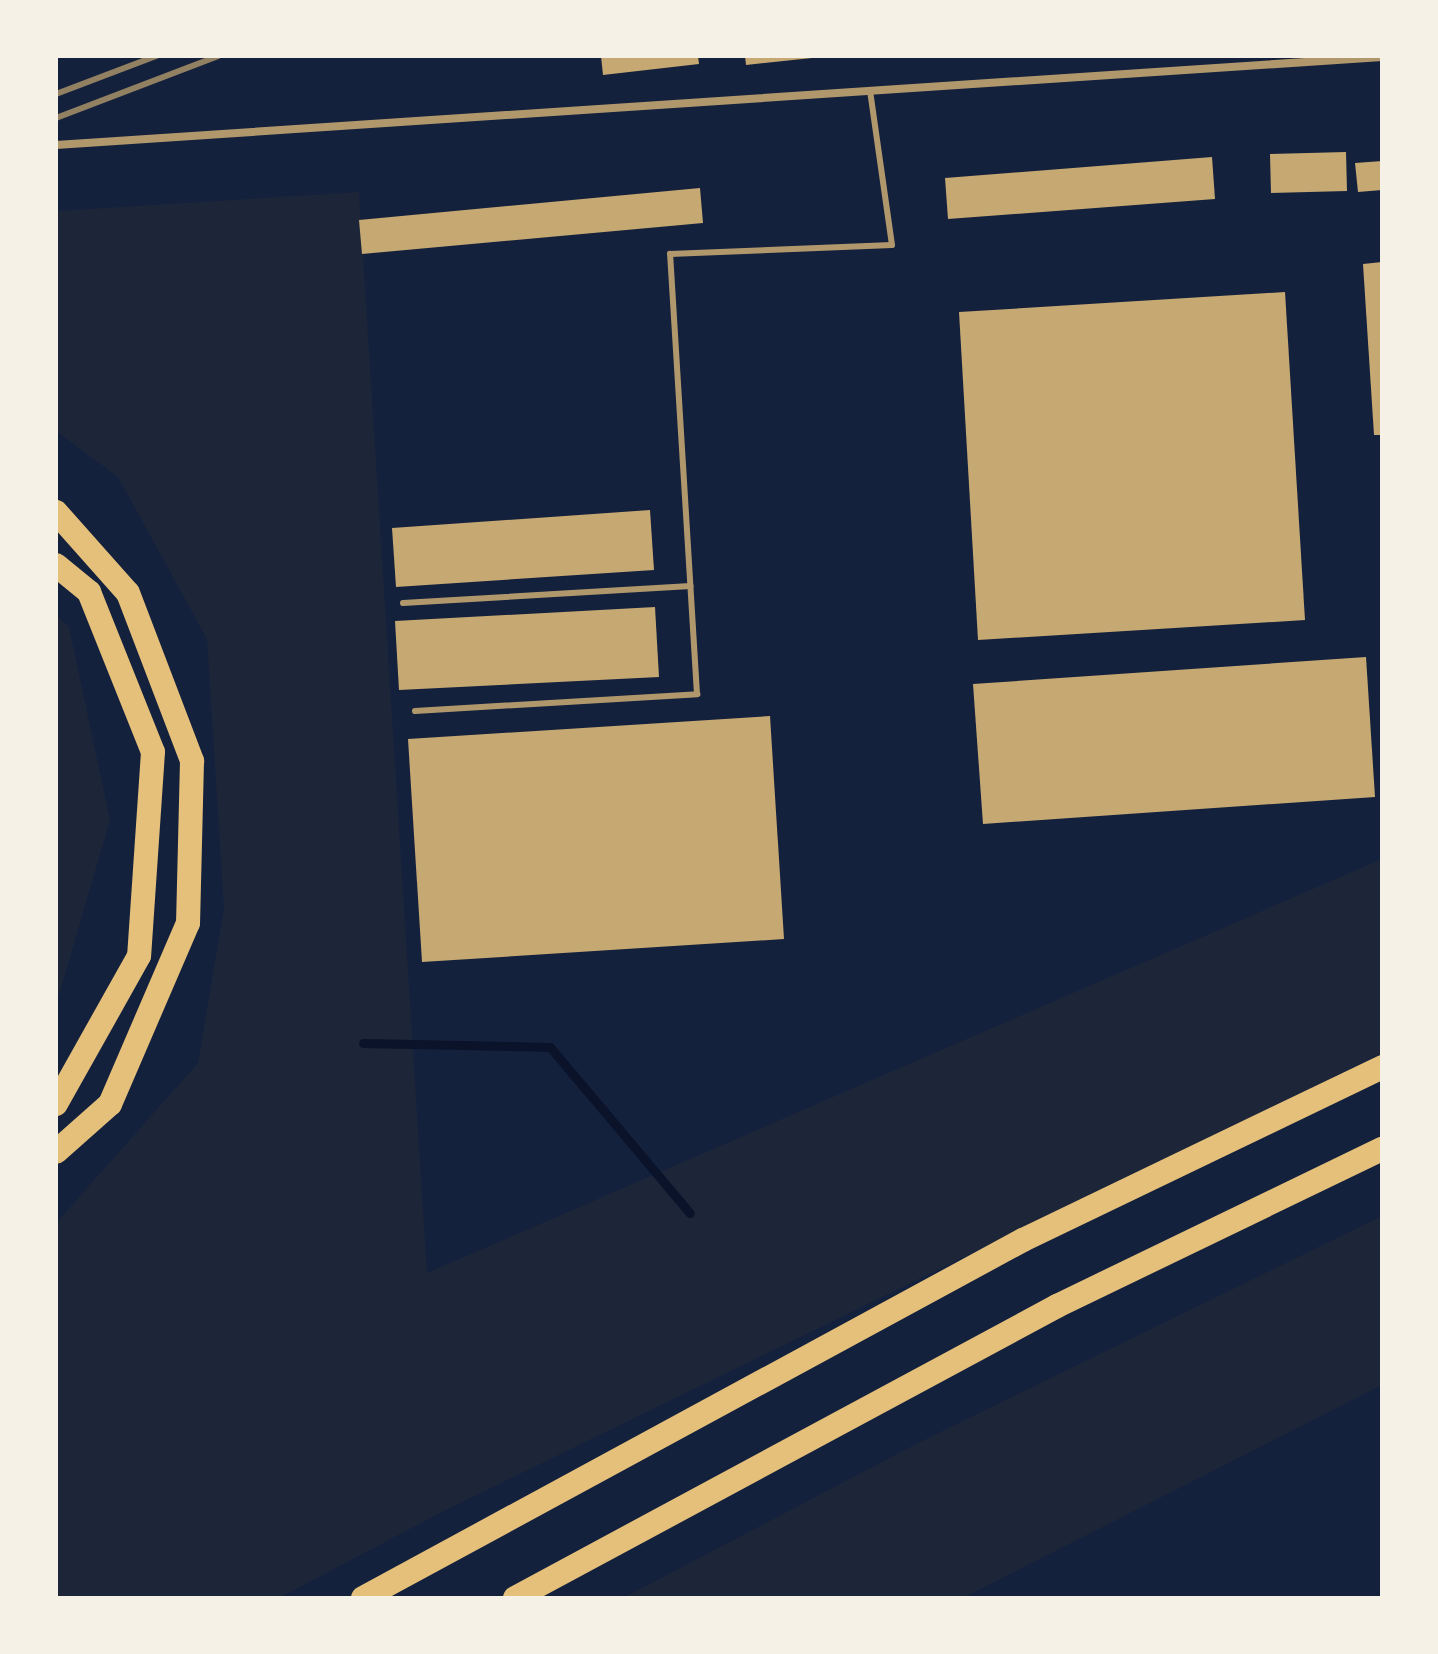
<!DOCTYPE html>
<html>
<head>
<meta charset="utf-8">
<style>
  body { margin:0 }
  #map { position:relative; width:1438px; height:1654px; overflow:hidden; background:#14213d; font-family:Figtree,sans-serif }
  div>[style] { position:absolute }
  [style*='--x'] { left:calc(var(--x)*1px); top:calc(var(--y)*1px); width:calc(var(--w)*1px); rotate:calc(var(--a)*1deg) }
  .green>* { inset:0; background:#1d2539 }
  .stream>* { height:9px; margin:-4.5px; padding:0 4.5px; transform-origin:4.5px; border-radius:4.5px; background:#0b132b }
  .building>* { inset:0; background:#c6a872 }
  .service>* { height:6px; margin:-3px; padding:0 3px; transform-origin:3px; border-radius:3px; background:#b1986c }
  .minor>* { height:8px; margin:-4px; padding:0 4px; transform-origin:4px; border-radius:4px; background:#b1986c }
  .motorway>* { height:24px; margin:-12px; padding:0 12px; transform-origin:12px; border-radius:12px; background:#e5c07b }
  .rail>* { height:6px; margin:-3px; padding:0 3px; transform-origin:3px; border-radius:3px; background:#918062 }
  span { translate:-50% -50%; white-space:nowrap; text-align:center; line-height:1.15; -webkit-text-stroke:8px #f6f1e7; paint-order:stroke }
  .frame { position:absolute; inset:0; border:58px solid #f6f1e7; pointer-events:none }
</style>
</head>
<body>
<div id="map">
  <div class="green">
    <i style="clip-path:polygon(359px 192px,427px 1273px,1382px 859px,1382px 1053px,442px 1512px,279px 1598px,56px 1598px,56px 1223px,198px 1063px,224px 909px,207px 639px,118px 477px,56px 431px,56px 211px)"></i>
    <i style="clip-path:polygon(56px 615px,69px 627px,110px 820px,56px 1005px)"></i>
    <i style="clip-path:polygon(1382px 1216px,1382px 1385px,963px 1598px,623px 1598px,918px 1443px)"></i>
  </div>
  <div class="stream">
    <i style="--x:363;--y:1043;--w:187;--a:1.2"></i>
    <i style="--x:550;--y:1047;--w:217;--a:49.9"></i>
  </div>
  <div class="building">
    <i style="clip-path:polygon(601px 56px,698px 56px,699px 64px,603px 75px)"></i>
    <i style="clip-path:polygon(745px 56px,812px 56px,812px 58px,746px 65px)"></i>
    <i style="clip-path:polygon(1346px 152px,1347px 191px,1271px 193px,1270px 154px)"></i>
    <i style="clip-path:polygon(1212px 157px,1215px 199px,948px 219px,945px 178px)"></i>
    <i style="clip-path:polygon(1382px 161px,1382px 190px,1358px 192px,1355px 163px)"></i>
    <i style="clip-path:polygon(700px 188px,703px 223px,362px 254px,359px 220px)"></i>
    <i style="clip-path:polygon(1382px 262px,1382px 435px,1374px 435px,1363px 264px)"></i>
    <i style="clip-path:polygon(1285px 292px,1305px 620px,978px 640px,959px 312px)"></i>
    <i style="clip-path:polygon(650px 510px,654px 570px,396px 587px,392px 528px)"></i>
    <i style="clip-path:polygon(655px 607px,659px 677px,399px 690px,395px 621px)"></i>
    <i style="clip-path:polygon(1366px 657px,1375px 797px,983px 824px,973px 684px)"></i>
    <i style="clip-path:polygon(770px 716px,784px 939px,422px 962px,408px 739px)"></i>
  </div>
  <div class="service">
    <i style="--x:403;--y:603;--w:288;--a:-3.4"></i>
    <i style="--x:415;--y:711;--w:283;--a:-3.4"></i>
    <i style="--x:697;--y:694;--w:441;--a:-93.5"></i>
    <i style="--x:670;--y:254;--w:222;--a:-2.3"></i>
    <i style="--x:892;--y:245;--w:156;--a:-98.1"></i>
  </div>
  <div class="minor">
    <i style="--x:56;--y:145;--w:1329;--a:-3.8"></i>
  </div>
  <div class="motorway">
    <i style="--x:56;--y:512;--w:108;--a:48.4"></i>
    <i style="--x:128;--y:593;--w:180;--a:69.1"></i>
    <i style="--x:192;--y:761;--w:162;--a:91.4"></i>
    <i style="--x:188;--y:923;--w:197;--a:113.3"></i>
    <i style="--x:110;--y:1104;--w:72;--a:138.4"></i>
    <i style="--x:56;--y:565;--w:43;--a:39.3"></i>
    <i style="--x:89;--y:592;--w:172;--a:68.2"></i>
    <i style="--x:153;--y:752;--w:204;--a:93.9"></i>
    <i style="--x:139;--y:956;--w:170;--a:119.3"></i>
    <i style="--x:363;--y:1598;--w:751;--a:-28.48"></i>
    <i style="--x:1023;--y:1240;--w:399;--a:-25.7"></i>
    <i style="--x:515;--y:1598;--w:616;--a:-28.31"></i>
    <i style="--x:1057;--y:1306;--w:361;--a:-25.8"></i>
  </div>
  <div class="rail">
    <i style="--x:56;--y:94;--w:107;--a:-20.8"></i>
    <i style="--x:56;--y:118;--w:173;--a:-20.9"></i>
  </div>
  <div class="frame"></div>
</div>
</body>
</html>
